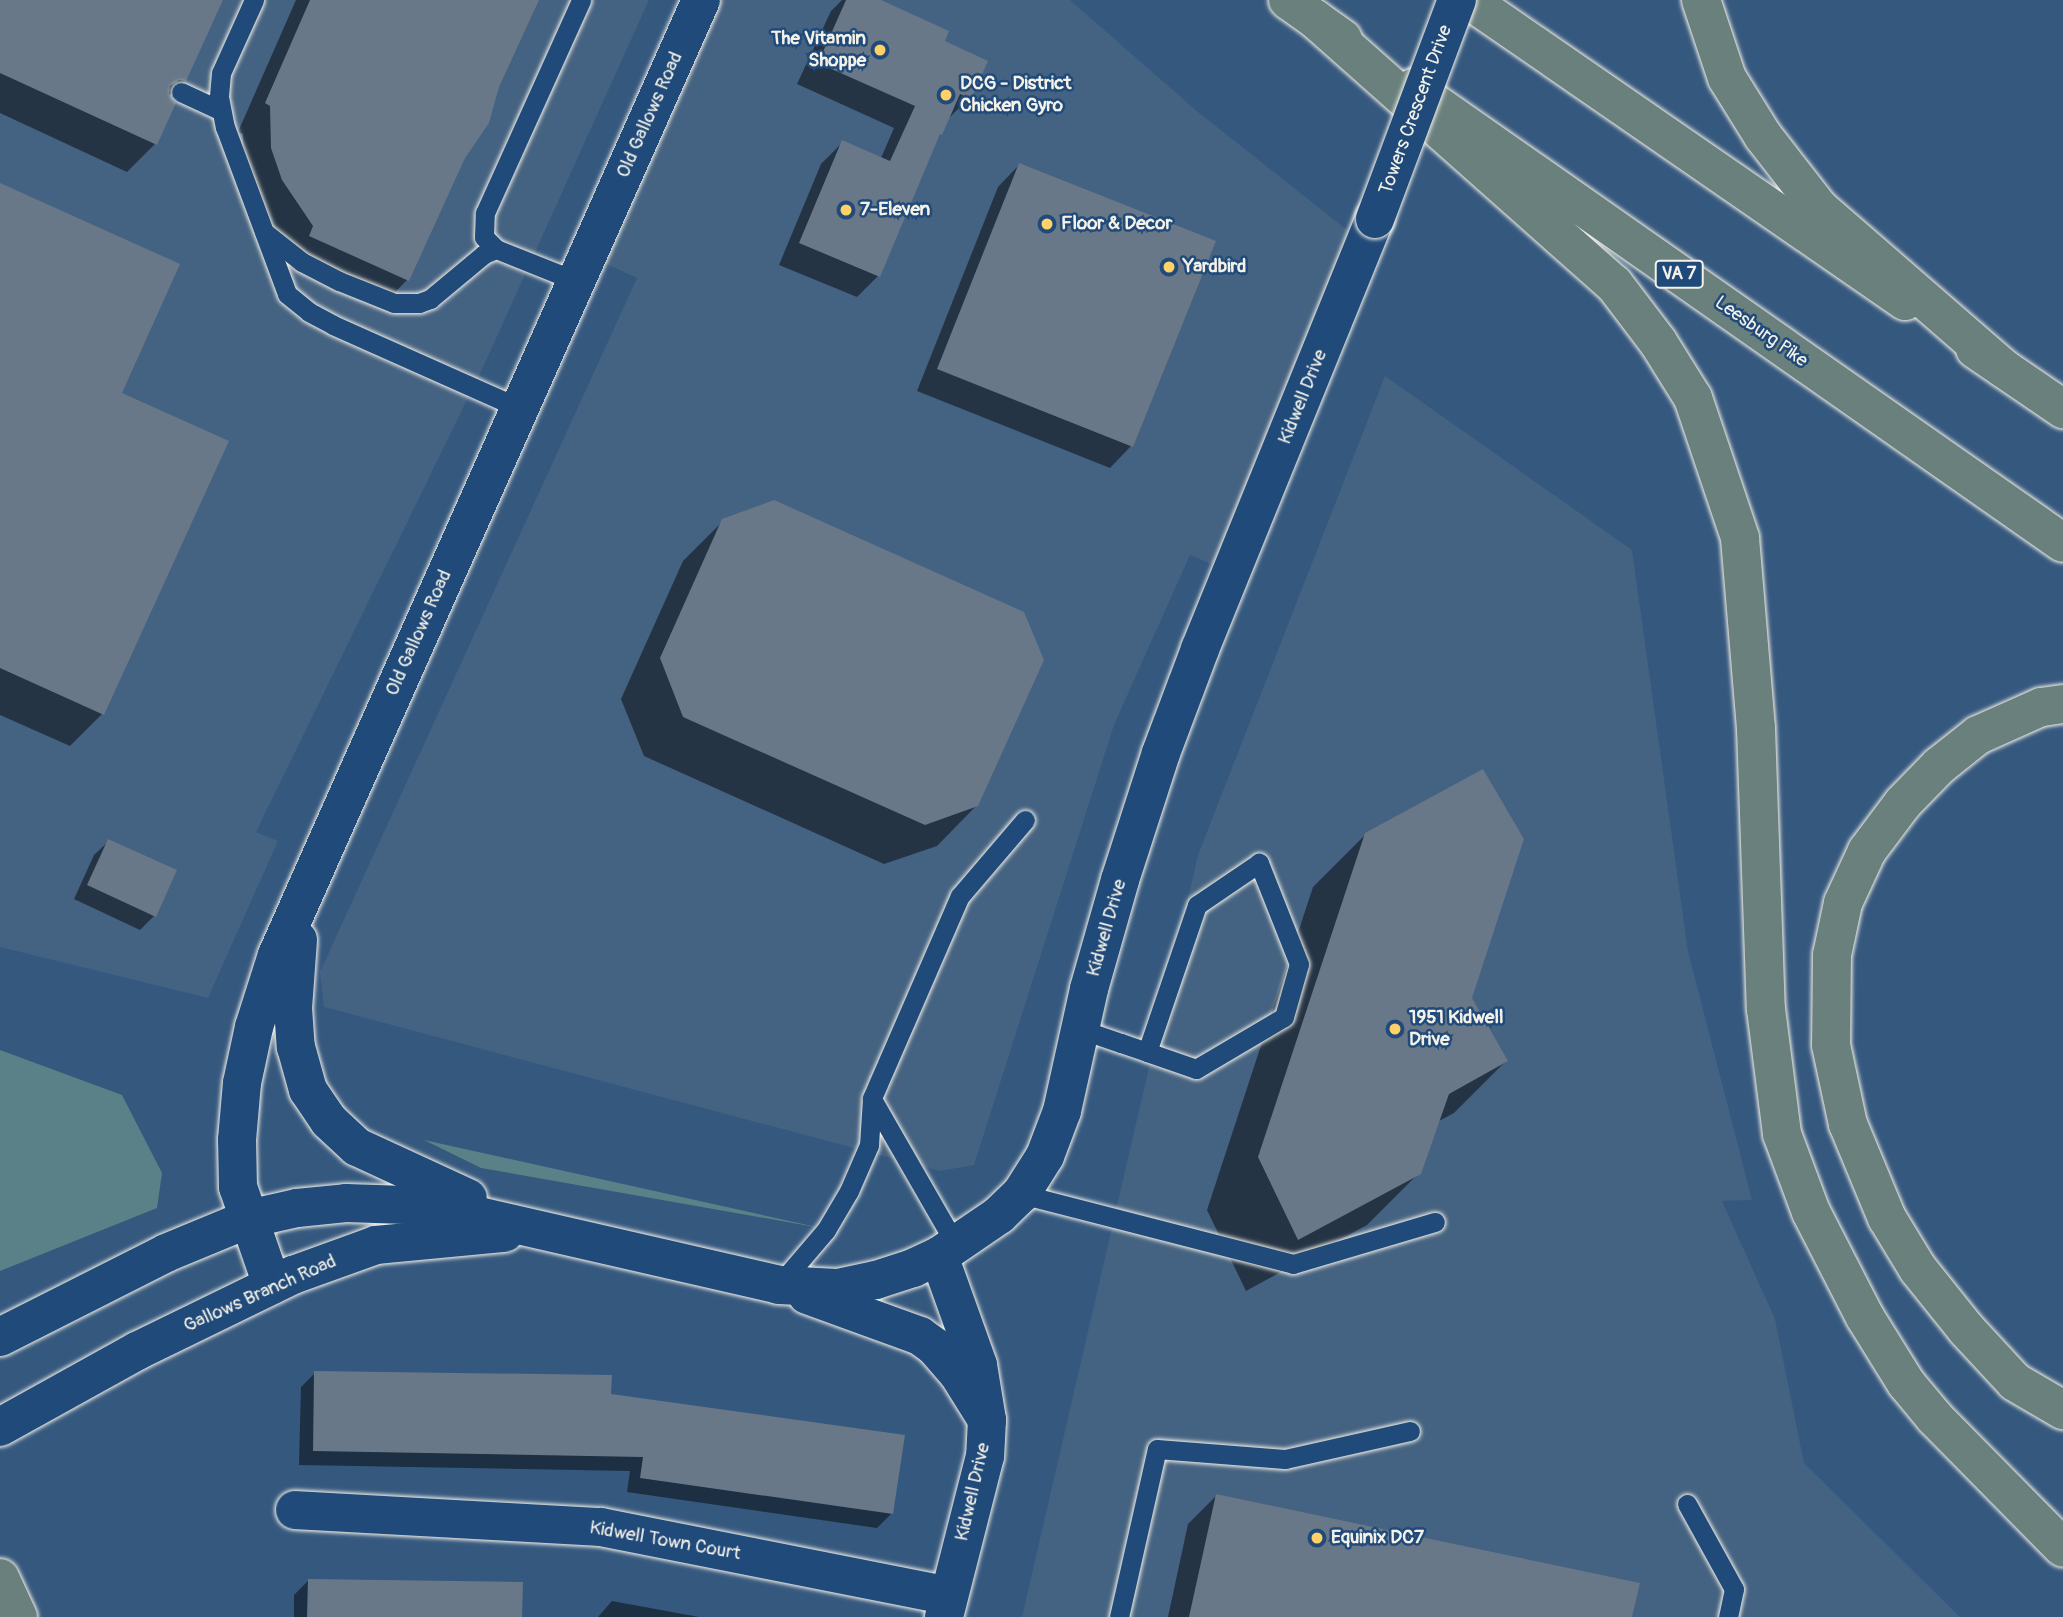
<!DOCTYPE html>
<html>
<head>
<meta charset="utf-8">
<style>
  body { margin:0 }
  #map { position:relative; width:2063px; height:1617px; overflow:hidden; background:#35587e; font-family:Pangolin,sans-serif }
  div>[style] { position:absolute }
  [style*='--x'] { left:calc(var(--x)*1px); top:calc(var(--y)*1px); width:calc(var(--w)*1px); rotate:calc(var(--a)*1deg) }
  .built>* { inset:0; background:#446281 }
  .green>* { inset:0; background:#5a8187 }
  .shadow>* { inset:0; background:#0007 }
  .building>* { inset:0; background:#687888 }
  .roads { filter:drop-shadow(0 0 2px #f4f1e8) drop-shadow(0 0 2px #f4f1e8) }
  .service>* { height:19px; margin:-9.5px; padding:0 9.5px; transform-origin:9.5px; border-radius:9.5px; background:#1f4a7a }
  .minor>* { height:38px; margin:-19px; padding:0 19px; transform-origin:19px; border-radius:19px; background:#1f4a7a }
  .tertiary>* { height:38px; margin:-19px; padding:0 19px; transform-origin:19px; border-radius:19px; background:#1f4a7a }
  .primary>* { height:38px; margin:-19px; padding:0 19px; transform-origin:19px; border-radius:19px; background:#6a807d }
  .trunk>* { height:38px; margin:-19px; padding:0 19px; transform-origin:19px; border-radius:19px; background:#6a807d }
  .motorway>* { height:38px; margin:-19px; padding:0 19px; transform-origin:19px; border-radius:19px; background:#6a807d }
  .bridges { filter:drop-shadow(0 0 2px #f4f1e8) drop-shadow(0 0 2px #f4f1e8) }
  .tertiary-bridge>* { height:38px; margin:-19px; padding:0 19px; transform-origin:19px; border-radius:19px; background:#1f4a7a }
  .dots>* { width:19px; height:19px; translate:-50% -50%; box-sizing:border-box; border:4px solid #1f4a7a; border-radius:50% }
  span { translate:-50% -50%; white-space:nowrap; text-align:center; line-height:1.15; -webkit-text-stroke:5px #1f4a7a; paint-order:stroke }
  .shield-label span { padding:2px 5px; background:#1f4a7a; border:2px solid; border-radius:5px; -webkit-text-stroke-width:0 }
  .shield-label { font-size:18px; color:#f4f1e8; font-weight:700 }
  .poi-label { font-size:19px; color:#f4f1e8; font-weight:700 }
  .right { translate:-100% -50%; text-align:right }
  .left { translate:0 -50%; text-align:left }
  .street-label { font-size:19px; color:#f4f1e8 }
</style>
</head>
<body>
<div id="map">
  <div class="built">
    <i style="clip-path:polygon(0 0,649px 0,485px 363px,256px 832px,278px 841px,208px 998px,0 947px)"></i>
    <i style="clip-path:polygon(701px 0,1070px 0,1198px 112px,1356px 237px,1223px 569px,1190px 555px,1114px 725px,974px 1165px,940px 1171px,324px 1007px,320px 972px,637px 278px,587px 255px)"></i>
    <i style="clip-path:polygon(1385px 376px,1632px 550px,1688px 951px,1752px 1200px,1722px 1201px,1775px 1319px,1804px 1463px,1960px 1617px,1022px 1617px,1198px 855px)"></i>
  </div>
  <div class="green">
    <i style="clip-path:polygon(0 1050px,122px 1095px,162px 1173px,157px 1208px,0 1271px)"></i>
    <i style="clip-path:polygon(424px 1140px,821px 1228px,481px 1168px)"></i>
  </div>
  <div class="shadow">
    <i style="clip-path:polygon(0 0,222px 0,185px 80px,169px 96px,155px 144px,127px 172px,0 113px)"></i>
    <i style="clip-path:polygon(296px 0,537px 0,408px 279px,380px 308px,282px 264px,244px 177px,243px 134px,238px 132px)"></i>
    <i style="clip-path:polygon(842px 0,876px 0,942px 42px,969px 98px,947px 120px,936px 139px,878px 276px,857px 297px,779px 265px,821px 164px,842px 143px,881px 158px,894px 128px,797px 84px,831px 11px)"></i>
    <i style="clip-path:polygon(1019px 165px,1131px 446px,1110px 468px,917px 391px,998px 187px)"></i>
    <i style="clip-path:polygon(0 185px,120px 394px,102px 714px,70px 746px,0 715px)"></i>
    <i style="clip-path:polygon(723px 521px,977px 805px,937px 846px,884px 864px,644px 756px,621px 699px,683px 561px)"></i>
    <i style="clip-path:polygon(1366px 834px,1470px 998px,1506px 1061px,1454px 1113px,1437px 1122px,1419px 1173px,1367px 1225px,1246px 1291px,1207px 1210px,1313px 887px)"></i>
    <i style="clip-path:polygon(109px 841px,154px 916px,140px 930px,74px 899px,94px 855px)"></i>
    <i style="clip-path:polygon(315px 1373px,610px 1395px,892px 1513px,877px 1528px,627px 1492px,630px 1471px,299px 1465px,301px 1387px)"></i>
    <i style="clip-path:polygon(1216px 1496px,1631px 1617px,1168px 1617px,1188px 1524px)"></i>
    <i style="clip-path:polygon(308px 1581px,521px 1617px,294px 1617px,294px 1595px)"></i>
    <i style="clip-path:polygon(612px 1601px,699px 1617px,598px 1617px)"></i>
  </div>
  <div class="building">
    <i style="clip-path:polygon(0 0,223px 0,186px 81px,179px 80px,170px 86px,169px 94px,176px 103px,157px 145px,0 73px)"></i>
    <i style="clip-path:polygon(310px 0,539px 0,499px 87px,489px 123px,465px 158px,409px 281px,309px 236px,313px 226px,282px 180px,271px 148px,270px 106px,265px 103px)"></i>
    <i style="clip-path:polygon(846px 0,881px 0,949px 31px,945px 41px,988px 61px,971px 99px,960px 94px,942px 135px,940px 134px,880px 277px,799px 243px,842px 140px,890px 161px,915px 106px,818px 63px)"></i>
    <i style="clip-path:polygon(1019px 163px,1216px 241px,1133px 447px,937px 369px)"></i>
    <i style="clip-path:polygon(0 183px,180px 264px,122px 393px,229px 441px,104px 715px,0 668px)"></i>
    <i style="clip-path:polygon(774px 500px,1024px 612px,1044px 660px,978px 806px,925px 825px,683px 717px,660px 658px,722px 519px)"></i>
    <i style="clip-path:polygon(1483px 769px,1524px 839px,1472px 998px,1508px 1061px,1449px 1094px,1421px 1174px,1298px 1240px,1258px 1157px,1365px 833px)"></i>
    <i style="clip-path:polygon(108px 839px,177px 870px,156px 917px,87px 885px)"></i>
    <i style="clip-path:polygon(314px 1371px,612px 1375px,611px 1394px,905px 1435px,893px 1514px,640px 1478px,643px 1457px,313px 1451px)"></i>
    <i style="clip-path:polygon(1216px 1494px,1640px 1583px,1632px 1617px,1189px 1617px)"></i>
    <i style="clip-path:polygon(308px 1579px,523px 1582px,522px 1617px,307px 1617px)"></i>
  </div>
  <div class="roads">
    <div class="service">
      <i style="--x:254;--y:0;--w:80;--a:114.3"></i>
      <i style="--x:221;--y:73;--w:24;--a:95"></i>
      <i style="--x:219;--y:97;--w:31;--a:79"></i>
      <i style="--x:225;--y:127;--w:178;--a:69.6"></i>
      <i style="--x:287;--y:294;--w:28;--a:39"></i>
      <i style="--x:309;--y:312;--w:27;--a:28"></i>
      <i style="--x:333;--y:325;--w:204;--a:24"></i>
      <i style="--x:181;--y:92;--w:43;--a:24.8"></i>
      <i style="--x:264;--y:232;--w:48;--a:38.3"></i>
      <i style="--x:302;--y:262;--w:42;--a:27.2"></i>
      <i style="--x:339;--y:281;--w:59;--a:21.8"></i>
      <i style="--x:394;--y:303;--w:25;--a:0"></i>
      <i style="--x:419;--y:303;--w:12;--a:-20"></i>
      <i style="--x:430;--y:299;--w:70;--a:-39.8"></i>
      <i style="--x:484;--y:254;--w:13;--a:-23"></i>
      <i style="--x:496;--y:249;--w:86;--a:21.8"></i>
      <i style="--x:496;--y:249;--w:17;--a:-135"></i>
      <i style="--x:484;--y:237;--w:24;--a:-88"></i>
      <i style="--x:485;--y:213;--w:234;--a:-65.7"></i>
      <i style="--x:1080;--y:1029;--w:43;--a:18.9"></i>
      <i style="--x:1121;--y:1043;--w:28;--a:19"></i>
      <i style="--x:1147;--y:1052;--w:52;--a:19.1"></i>
      <i style="--x:1196;--y:1069;--w:102;--a:-30.6"></i>
      <i style="--x:1284;--y:1017;--w:55;--a:-74.2"></i>
      <i style="--x:1299;--y:964;--w:109;--a:-111.6"></i>
      <i style="--x:1259;--y:863;--w:75;--a:145.9"></i>
      <i style="--x:1197;--y:905;--w:155;--a:108.8"></i>
      <i style="--x:872;--y:1099;--w:168;--a:60.1"></i>
      <i style="--x:1021;--y:1194;--w:281;--a:14.4"></i>
      <i style="--x:1293;--y:1264;--w:148;--a:-16.5"></i>
      <i style="--x:779;--y:1285;--w:72;--a:-49.5"></i>
      <i style="--x:826;--y:1230;--w:45;--a:-59.5"></i>
      <i style="--x:849;--y:1191;--w:50;--a:-66.5"></i>
      <i style="--x:869;--y:1145;--w:47;--a:-86.3"></i>
      <i style="--x:872;--y:1098;--w:220;--a:-66.5"></i>
      <i style="--x:960;--y:896;--w:100;--a:-49.5"></i>
      <i style="--x:1687;--y:1504;--w:97;--a:61.1"></i>
      <i style="--x:1734;--y:1589;--w:29;--a:102"></i>
      <i style="--x:1119;--y:1617;--w:172;--a:-77.3"></i>
      <i style="--x:1157;--y:1449;--w:128;--a:4.5"></i>
      <i style="--x:1285;--y:1459;--w:128;--a:-12.6"></i>
    </div>
    <div class="minor">
      <i style="--x:939;--y:1256;--w:116;--a:70.3"></i>
      <i style="--x:978;--y:1365;--w:56;--a:80.7"></i>
      <i style="--x:987;--y:1420;--w:36;--a:93"></i>
      <i style="--x:985;--y:1456;--w:166;--a:104.3"></i>
      <i style="--x:295;--y:1510;--w:306;--a:3.2"></i>
      <i style="--x:601;--y:1527;--w:354;--a:11.2"></i>
    </div>
    <div class="tertiary">
      <i style="--x:298;--y:940;--w:68;--a:94.2"></i>
      <i style="--x:293;--y:1008;--w:39;--a:86"></i>
      <i style="--x:296;--y:1047;--w:45;--a:74.4"></i>
      <i style="--x:308;--y:1090;--w:37;--a:56"></i>
      <i style="--x:329;--y:1121;--w:38;--a:43"></i>
      <i style="--x:357;--y:1147;--w:122;--a:24.7"></i>
      <i style="--x:272;--y:1285;--w:104;--a:-109.1"></i>
      <i style="--x:238;--y:1187;--w:47;--a:-91.2"></i>
      <i style="--x:237;--y:1140;--w:57;--a:-85"></i>
      <i style="--x:242;--y:1083;--w:57;--a:-77.9"></i>
      <i style="--x:254;--y:1027;--w:76;--a:-72.3"></i>
      <i style="--x:277;--y:955;--w:1045;--a:-66.06"></i>
      <i style="--x:807;--y:1295;--w:120;--a:19.9"></i>
      <i style="--x:920;--y:1336;--w:19;--a:36"></i>
      <i style="--x:935;--y:1347;--w:37;--a:49"></i>
      <i style="--x:959;--y:1375;--w:53;--a:58.1"></i>
      <i style="--x:0;--y:1337;--w:186;--a:-26.8"></i>
      <i style="--x:166;--y:1253;--w:89;--a:-22.5"></i>
      <i style="--x:248;--y:1219;--w:50;--a:-12.7"></i>
      <i style="--x:297;--y:1208;--w:49;--a:-5.8"></i>
      <i style="--x:346;--y:1203;--w:89;--a:1.9"></i>
      <i style="--x:435;--y:1206;--w:353;--a:12.9"></i>
      <i style="--x:779;--y:1285;--w:59;--a:2.9"></i>
      <i style="--x:838;--y:1288;--w:39;--a:-12"></i>
      <i style="--x:876;--y:1280;--w:39;--a:-18"></i>
      <i style="--x:913;--y:1268;--w:29;--a:-25"></i>
      <i style="--x:939;--y:1256;--w:73;--a:-34.3"></i>
      <i style="--x:999;--y:1215;--w:30;--a:-44"></i>
      <i style="--x:1021;--y:1194;--w:45;--a:-57.7"></i>
      <i style="--x:1045;--y:1156;--w:48;--a:-69.3"></i>
      <i style="--x:1062;--y:1111;--w:125;--a:-77.5"></i>
      <i style="--x:1089;--y:989;--w:113;--a:-74.1"></i>
      <i style="--x:1120;--y:880;--w:133;--a:-72.1"></i>
      <i style="--x:1161;--y:753;--w:111;--a:-69.4"></i>
      <i style="--x:1200;--y:649;--w:464;--a:-67.9"></i>
      <i style="--x:0;--y:1427;--w:157;--a:-29"></i>
      <i style="--x:137;--y:1351;--w:174;--a:-26"></i>
      <i style="--x:293;--y:1275;--w:88;--a:-19.9"></i>
      <i style="--x:376;--y:1245;--w:129;--a:-5.4"></i>
    </div>
    <div class="primary">
      <i style="--x:0;--y:1578;--w:43;--a:65.2"></i>
    </div>
    <div class="trunk">
      <i style="--x:1288;--y:0;--w:67;--a:35.3"></i>
      <i style="--x:1469;--y:0;--w:530;--a:34.62"></i>
      <i style="--x:1413;--y:88;--w:793;--a:34.99"></i>
      <i style="--x:1975;--y:349;--w:107;--a:34.3"></i>
    </div>
    <div class="motorway">
      <i style="--x:1701;--y:0;--w:82;--a:71.6"></i>
      <i style="--x:1727;--y:78;--w:68;--a:58.2"></i>
      <i style="--x:1763;--y:136;--w:91;--a:52.1"></i>
      <i style="--x:1819;--y:208;--w:244;--a:41"></i>
      <i style="--x:1315;--y:19;--w:400;--a:41.6"></i>
      <i style="--x:1614;--y:284;--w:73;--a:52.8"></i>
      <i style="--x:1658;--y:342;--w:66;--a:58"></i>
      <i style="--x:1693;--y:398;--w:148;--a:71.4"></i>
      <i style="--x:1740;--y:538;--w:191;--a:85.2"></i>
      <i style="--x:1756;--y:728;--w:281;--a:88"></i>
      <i style="--x:1766;--y:1009;--w:126;--a:82.7"></i>
      <i style="--x:1782;--y:1134;--w:83;--a:69.6"></i>
      <i style="--x:1811;--y:1212;--w:118;--a:62.8"></i>
      <i style="--x:1865;--y:1317;--w:78;--a:58.2"></i>
      <i style="--x:1906;--y:1383;--w:45;--a:50.4"></i>
      <i style="--x:1935;--y:1418;--w:182;--a:45.4"></i>
      <i style="--x:2063;--y:704;--w:22;--a:172"></i>
      <i style="--x:2041;--y:707;--w:69;--a:156"></i>
      <i style="--x:1978;--y:735;--w:50;--a:141.5"></i>
      <i style="--x:1939;--y:766;--w:52;--a:134.2"></i>
      <i style="--x:1903;--y:803;--w:60;--a:126.9"></i>
      <i style="--x:1867;--y:851;--w:57;--a:114.8"></i>
      <i style="--x:1843;--y:903;--w:53;--a:101.9"></i>
      <i style="--x:1832;--y:955;--w:90;--a:90.6"></i>
      <i style="--x:1831;--y:1045;--w:81;--a:77.9"></i>
      <i style="--x:1848;--y:1124;--w:102;--a:67.5"></i>
      <i style="--x:1887;--y:1218;--w:60;--a:58.7"></i>
      <i style="--x:1918;--y:1269;--w:77;--a:51.3"></i>
      <i style="--x:1966;--y:1329;--w:72;--a:47.2"></i>
      <i style="--x:2015;--y:1382;--w:56;--a:30.3"></i>
    </div>
  </div>
  <div class="bridges">
    <div class="tertiary-bridge">
      <i style="--x:1375;--y:219;--w:234;--a:-69.5"></i>
    </div>
  </div>
  <div class="dots">
    <i style="left:880px;top:50px;background:#ffd166"></i>
    <i style="left:946px;top:95px;background:#ffd166"></i>
    <i style="left:846px;top:210px;background:#ffd166"></i>
    <i style="left:1047px;top:224px;background:#ffd166"></i>
    <i style="left:1169px;top:267px;background:#ffd166"></i>
    <i style="left:1395px;top:1029px;background:#ffd166"></i>
    <i style="left:1317px;top:1538px;background:#ffd166"></i>
  </div>
  <div class="shield-label">
    <span style="left:1679px;top:274px">VA 7</span>
  </div>
  <div class="poi-label">
    <span class="right" style="left:866px;top:50px">The Vitamin<br>Shoppe</span>
    <span class="left" style="left:960px;top:95px">DCG - District<br>Chicken Gyro</span>
    <span class="left" style="left:860px;top:210px">7-Eleven</span>
    <span class="left" style="left:1061px;top:224px">Floor &amp; Decor</span>
    <span class="left" style="left:1183px;top:267px">Yardbird</span>
    <span class="left" style="left:1409px;top:1029px">1951 Kidwell<br>Drive</span>
    <span class="left" style="left:1331px;top:1538px">Equinix DC7</span>
  </div>
  <div class="street-label">
    <span style="left:1416px;top:110px;rotate:-70deg">Towers Crescent Drive</span>
    <span style="left:650px;top:115px;rotate:-66deg">Old Gallows Road</span>
    <span style="left:1761px;top:332px;rotate:35deg">Leesburg Pike</span>
    <span style="left:1303px;top:397px;rotate:-68deg">Kidwell Drive</span>
    <span style="left:419px;top:633px;rotate:-66deg">Old Gallows Road</span>
    <span style="left:1107px;top:928px;rotate:-74deg">Kidwell Drive</span>
    <span style="left:260px;top:1294px;rotate:-24deg">Gallows Branch Road</span>
    <span style="left:973px;top:1492px;rotate:-77deg">Kidwell Drive</span>
    <span style="left:665px;top:1541px;rotate:10deg">Kidwell Town Court</span>
  </div>
</div>
</body>
</html>
